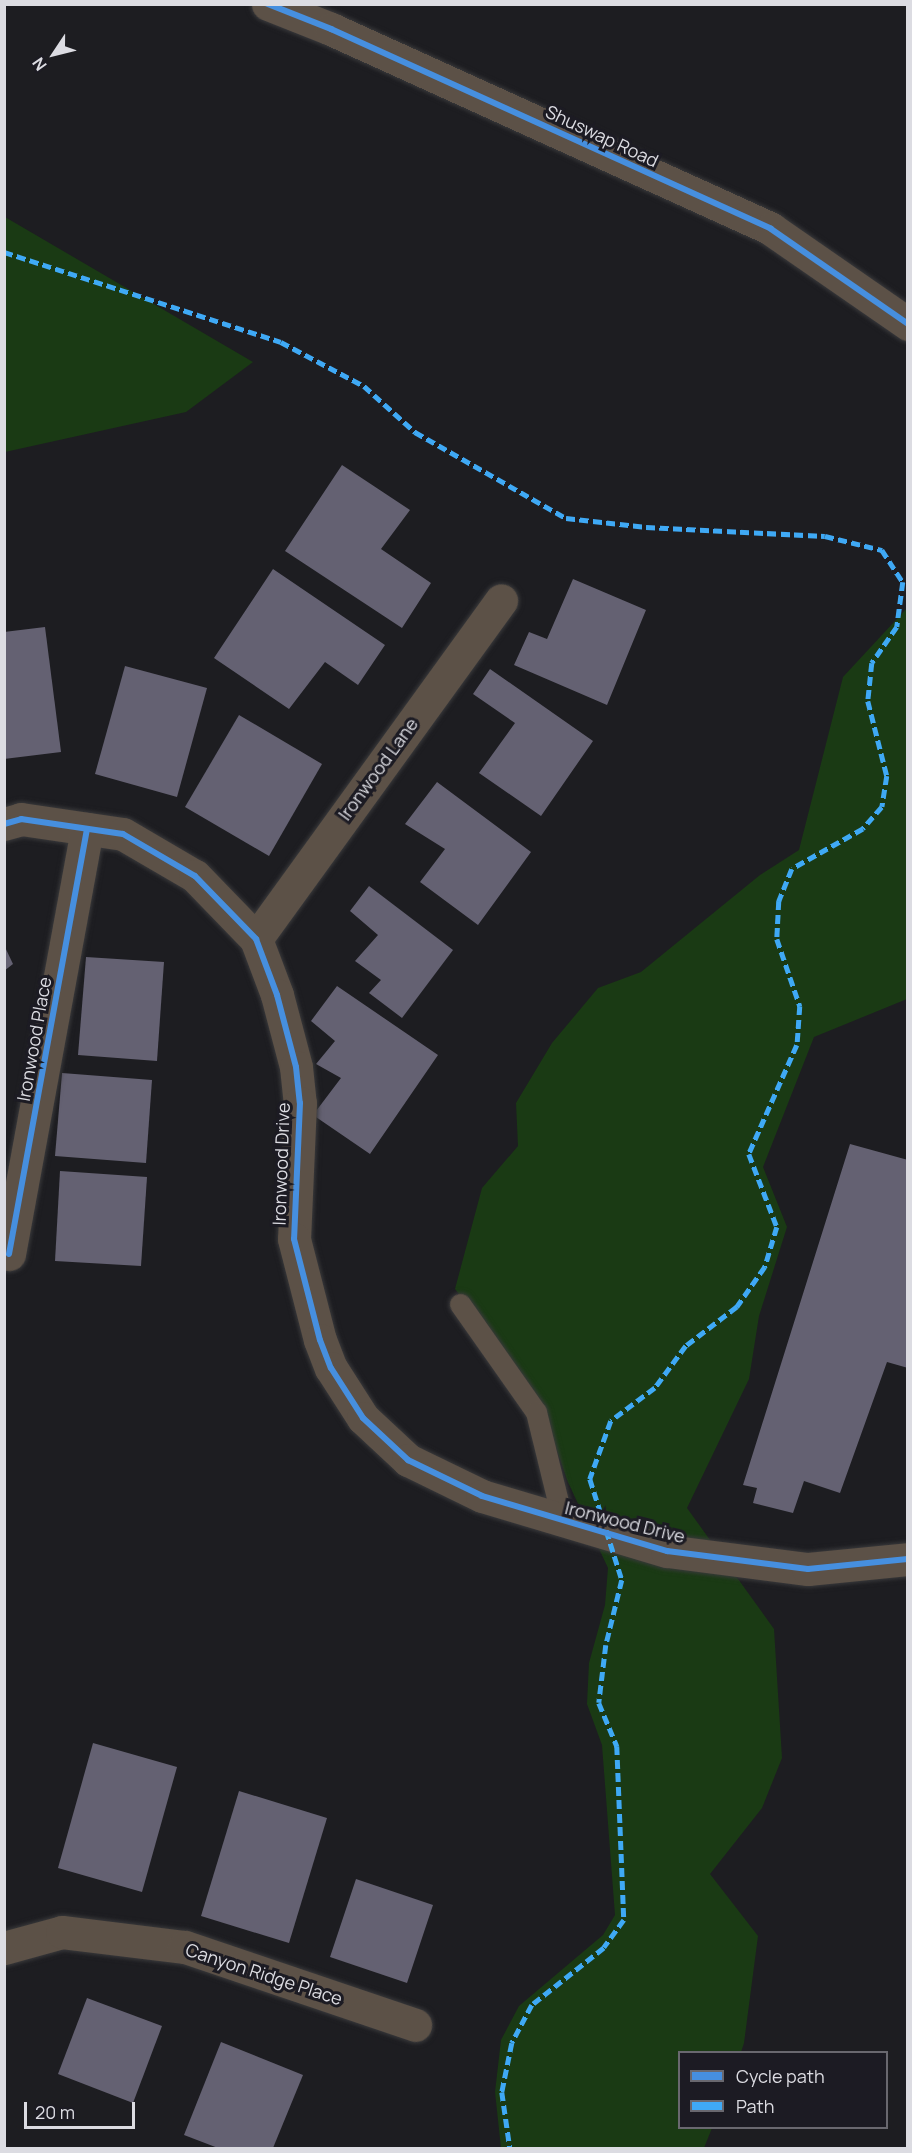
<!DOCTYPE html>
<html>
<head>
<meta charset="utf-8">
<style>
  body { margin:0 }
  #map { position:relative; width:912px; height:2153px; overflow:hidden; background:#1d1d21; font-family:Manrope,sans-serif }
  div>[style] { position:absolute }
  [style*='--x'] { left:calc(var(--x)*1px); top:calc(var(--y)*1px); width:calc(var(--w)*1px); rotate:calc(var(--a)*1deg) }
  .green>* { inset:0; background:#1a3a14 }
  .building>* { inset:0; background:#646172 }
  .roads { filter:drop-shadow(0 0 2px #39393b) drop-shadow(0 0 2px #39393b) }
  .service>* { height:21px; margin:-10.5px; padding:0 10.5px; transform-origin:10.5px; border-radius:10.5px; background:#5c5147 }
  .minor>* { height:33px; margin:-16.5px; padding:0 16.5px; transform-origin:16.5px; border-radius:16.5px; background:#5c5147 }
  .tertiary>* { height:33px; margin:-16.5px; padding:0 16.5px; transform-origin:16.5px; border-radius:16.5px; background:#5c5147 }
  .quiet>* { height:4.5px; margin-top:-2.25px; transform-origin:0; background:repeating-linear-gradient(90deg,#3fa9f5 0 9px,transparent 0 13.5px) }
  .cycleway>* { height:6px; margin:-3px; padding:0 3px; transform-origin:3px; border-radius:3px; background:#468fdf }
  span { translate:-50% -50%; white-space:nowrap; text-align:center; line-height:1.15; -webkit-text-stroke:6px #1c1b23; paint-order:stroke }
  .street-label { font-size:18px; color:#dcdce2 }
  .frame { position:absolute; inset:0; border:6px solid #dcdce2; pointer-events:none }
  .legend { position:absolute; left:678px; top:2051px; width:210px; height:78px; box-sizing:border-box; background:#1c1b23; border:2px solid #69686f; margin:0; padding:8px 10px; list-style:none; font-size:18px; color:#dcdce2 }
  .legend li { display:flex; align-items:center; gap:12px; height:30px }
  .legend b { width:30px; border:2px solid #69686f }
  .north { position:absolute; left:24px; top:24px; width:60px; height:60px; -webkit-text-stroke:4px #1c1b23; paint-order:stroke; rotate:235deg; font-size:16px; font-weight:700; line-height:24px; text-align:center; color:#dcdce2 }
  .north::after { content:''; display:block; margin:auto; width:21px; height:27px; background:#dcdce2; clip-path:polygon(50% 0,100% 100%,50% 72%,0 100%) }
  .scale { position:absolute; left:24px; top:2102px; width:111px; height:27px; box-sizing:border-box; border:3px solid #dcdce2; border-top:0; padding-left:8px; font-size:18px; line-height:21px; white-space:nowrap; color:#dcdce2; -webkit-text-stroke:4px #1c1b23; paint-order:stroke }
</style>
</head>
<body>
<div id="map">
  <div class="green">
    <i style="clip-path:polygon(4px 217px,5px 217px,253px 362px,186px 412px,5px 452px)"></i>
    <i style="clip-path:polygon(907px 608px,907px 999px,814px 1037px,763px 1167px,787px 1227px,759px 1316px,749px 1379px,687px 1508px,774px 1629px,782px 1758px,762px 1808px,710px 1874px,758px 1936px,744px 2043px,741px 2052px,680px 2052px,680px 2128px,712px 2128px,704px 2148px,501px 2148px,495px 2092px,501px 2040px,519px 2006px,603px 1935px,615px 1915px,602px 1745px,587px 1704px,589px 1663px,605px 1605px,608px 1568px,567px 1480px,541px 1404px,455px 1289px,482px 1188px,518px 1146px,516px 1103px,552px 1043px,598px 988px,641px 972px,760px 875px,799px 850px,843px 677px)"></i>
  </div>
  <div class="building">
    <i style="clip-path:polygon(342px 465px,410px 510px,381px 549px,431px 583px,402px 628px,285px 551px)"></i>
    <i style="clip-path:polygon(273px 569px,385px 645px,358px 685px,325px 662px,289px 709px,214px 658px)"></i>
    <i style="clip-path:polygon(573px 579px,646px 610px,607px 705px,514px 665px,529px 632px,547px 639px)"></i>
    <i style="clip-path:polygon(45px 627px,61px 752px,4px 759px,4px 632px)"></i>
    <i style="clip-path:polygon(125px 666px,207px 688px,177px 797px,95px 774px)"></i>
    <i style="clip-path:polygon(490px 669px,593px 741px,541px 816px,479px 773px,515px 723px,473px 694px)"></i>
    <i style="clip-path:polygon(239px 715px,322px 764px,269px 856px,185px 807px)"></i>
    <i style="clip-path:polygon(437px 782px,531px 852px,478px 925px,420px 882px,445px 849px,405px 824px)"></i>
    <i style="clip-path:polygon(369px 886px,453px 950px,402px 1018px,369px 993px,381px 980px,355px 961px,378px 935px,350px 911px)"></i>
    <i style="clip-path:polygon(4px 945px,13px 964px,4px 971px)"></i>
    <i style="clip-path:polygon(86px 957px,164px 962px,157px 1061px,78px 1055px)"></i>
    <i style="clip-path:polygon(337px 986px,438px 1055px,370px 1154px,313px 1115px,341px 1078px,316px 1064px,335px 1041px,311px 1021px)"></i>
    <i style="clip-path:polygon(62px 1073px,152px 1080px,146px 1163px,55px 1156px)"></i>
    <i style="clip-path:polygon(850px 1144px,908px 1160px,908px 1368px,887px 1362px,840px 1493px,804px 1481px,793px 1513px,753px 1503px,757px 1488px,743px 1485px)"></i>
    <i style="clip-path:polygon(60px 1171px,147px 1177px,141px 1266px,55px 1261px)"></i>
    <i style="clip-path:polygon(93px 1743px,177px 1767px,142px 1892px,58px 1868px)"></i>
    <i style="clip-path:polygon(239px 1791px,327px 1818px,289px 1943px,201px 1916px)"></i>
    <i style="clip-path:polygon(356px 1879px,433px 1905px,407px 1983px,330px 1957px)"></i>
    <i style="clip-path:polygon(87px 1998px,162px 2026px,133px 2103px,58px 2074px)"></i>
    <i style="clip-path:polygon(221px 2042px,303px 2075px,273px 2148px,218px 2148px,184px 2135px)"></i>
  </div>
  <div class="roads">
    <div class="service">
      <i style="--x:460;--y:1304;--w:132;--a:54.9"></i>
      <i style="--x:536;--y:1412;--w:113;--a:76.2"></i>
    </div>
    <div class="minor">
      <i style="--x:4;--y:824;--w:18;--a:-16"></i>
      <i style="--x:21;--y:819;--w:103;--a:8.4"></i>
      <i style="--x:123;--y:834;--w:83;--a:30.3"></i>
      <i style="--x:195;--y:876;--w:88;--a:45.9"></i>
      <i style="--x:256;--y:939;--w:60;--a:69.4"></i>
      <i style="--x:277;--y:995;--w:74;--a:75.2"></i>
      <i style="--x:296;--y:1067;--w:36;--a:84"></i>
      <i style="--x:300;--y:1103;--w:136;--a:92.5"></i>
      <i style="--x:294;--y:1239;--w:104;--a:75.6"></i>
      <i style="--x:320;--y:1340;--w:30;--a:69"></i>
      <i style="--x:331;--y:1368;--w:59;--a:57.4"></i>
      <i style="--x:363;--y:1418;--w:62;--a:43"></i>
      <i style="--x:408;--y:1460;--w:82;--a:25.9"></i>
      <i style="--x:482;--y:1496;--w:193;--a:16.6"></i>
      <i style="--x:667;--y:1551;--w:142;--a:7.3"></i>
      <i style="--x:808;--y:1569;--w:100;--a:-5.7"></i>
      <i style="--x:256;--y:939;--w:418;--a:-54.1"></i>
      <i style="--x:9;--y:1254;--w:432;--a:-79.6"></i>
      <i style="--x:4;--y:1948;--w:60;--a:-15.4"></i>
      <i style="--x:62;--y:1932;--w:124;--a:7"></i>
      <i style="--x:185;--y:1947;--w:243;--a:18.7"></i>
    </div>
    <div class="tertiary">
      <i style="--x:268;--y:4;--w:68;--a:21.6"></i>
      <i style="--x:331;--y:29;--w:483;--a:24.4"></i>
      <i style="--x:771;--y:229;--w:167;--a:34.7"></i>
    </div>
  </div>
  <div class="quiet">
    <i style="--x:4;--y:252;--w:291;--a:18"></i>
    <i style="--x:281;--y:342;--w:94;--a:27.9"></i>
    <i style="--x:364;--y:386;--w:69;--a:42"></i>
    <i style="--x:415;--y:432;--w:174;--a:29.7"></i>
    <i style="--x:566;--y:518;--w:81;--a:6.4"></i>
    <i style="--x:646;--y:527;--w:179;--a:2.9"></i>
    <i style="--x:825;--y:536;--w:59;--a:13.8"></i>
    <i style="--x:882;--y:550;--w:38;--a:57"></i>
    <i style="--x:903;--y:582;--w:45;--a:97.6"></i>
    <i style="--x:897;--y:627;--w:44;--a:124.8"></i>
    <i style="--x:872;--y:663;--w:38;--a:96"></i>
    <i style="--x:868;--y:701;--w:77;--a:75.8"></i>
    <i style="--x:887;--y:776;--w:31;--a:99"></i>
    <i style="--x:882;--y:807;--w:29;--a:131"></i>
    <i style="--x:863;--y:829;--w:81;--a:150.6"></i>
    <i style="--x:792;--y:869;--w:35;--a:112"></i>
    <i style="--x:779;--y:901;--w:38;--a:93"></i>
    <i style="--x:777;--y:939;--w:71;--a:71.1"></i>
    <i style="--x:800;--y:1006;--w:39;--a:94"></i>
    <i style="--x:797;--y:1045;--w:119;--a:113.8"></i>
    <i style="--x:749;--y:1154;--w:78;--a:69"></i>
    <i style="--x:777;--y:1227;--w:42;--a:106.7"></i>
    <i style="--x:765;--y:1267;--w:49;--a:125"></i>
    <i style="--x:737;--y:1307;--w:64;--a:142.6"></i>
    <i style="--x:686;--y:1346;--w:52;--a:126.4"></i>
    <i style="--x:655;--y:1388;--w:55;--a:143.1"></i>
    <i style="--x:611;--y:1421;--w:62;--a:109.9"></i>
    <i style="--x:590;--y:1479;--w:106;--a:72.4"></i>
    <i style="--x:622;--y:1580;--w:67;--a:103.8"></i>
    <i style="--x:606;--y:1645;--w:58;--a:96.9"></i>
    <i style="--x:599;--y:1703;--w:47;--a:67.3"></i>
    <i style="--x:617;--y:1746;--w:174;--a:87.7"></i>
    <i style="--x:624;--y:1920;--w:34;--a:126"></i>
    <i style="--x:604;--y:1948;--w:92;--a:141.6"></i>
    <i style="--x:532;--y:2005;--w:43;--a:117.8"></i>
    <i style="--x:512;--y:2043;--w:50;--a:101.5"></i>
    <i style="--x:502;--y:2092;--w:57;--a:81.9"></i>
  </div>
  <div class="cycleway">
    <i style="--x:268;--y:4;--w:68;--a:21.6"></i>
    <i style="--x:331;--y:29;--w:483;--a:24.4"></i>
    <i style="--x:771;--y:229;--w:167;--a:34.7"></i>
    <i style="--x:4;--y:824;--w:18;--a:-16"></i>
    <i style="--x:21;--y:819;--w:103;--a:8.4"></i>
    <i style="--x:123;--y:834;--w:83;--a:30.3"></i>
    <i style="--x:195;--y:876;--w:88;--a:45.9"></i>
    <i style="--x:256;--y:939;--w:60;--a:69.4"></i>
    <i style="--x:277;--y:995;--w:74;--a:75.2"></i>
    <i style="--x:296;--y:1067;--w:36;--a:84"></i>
    <i style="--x:300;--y:1103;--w:136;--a:92.5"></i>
    <i style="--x:294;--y:1239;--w:104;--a:75.6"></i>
    <i style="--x:320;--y:1340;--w:30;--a:69"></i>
    <i style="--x:331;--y:1368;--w:59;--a:57.4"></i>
    <i style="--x:363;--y:1418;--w:62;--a:43"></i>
    <i style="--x:408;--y:1460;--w:82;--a:25.9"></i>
    <i style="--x:482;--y:1496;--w:193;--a:16.6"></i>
    <i style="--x:667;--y:1551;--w:142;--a:7.3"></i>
    <i style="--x:808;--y:1569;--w:100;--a:-5.7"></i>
    <i style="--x:9;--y:1254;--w:432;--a:-79.6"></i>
  </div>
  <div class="street-label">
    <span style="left:602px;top:136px;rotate:25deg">Shuswap Road</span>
    <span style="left:378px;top:769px;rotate:-54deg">Ironwood Lane</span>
    <span style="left:34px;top:1039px;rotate:-80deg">Ironwood Place</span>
    <span style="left:281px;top:1164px;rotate:-88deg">Ironwood Drive</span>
    <span style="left:625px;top:1522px;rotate:14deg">Ironwood Drive</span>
    <span style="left:264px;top:1974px;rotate:18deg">Canyon Ridge Place</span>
  </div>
  <div class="frame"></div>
  <ul class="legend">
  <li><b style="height:8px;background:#468fdf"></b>Cycle path</li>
  <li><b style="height:8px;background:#3fa9f5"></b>Path</li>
  </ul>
  <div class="north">N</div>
  <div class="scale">20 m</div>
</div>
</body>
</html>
